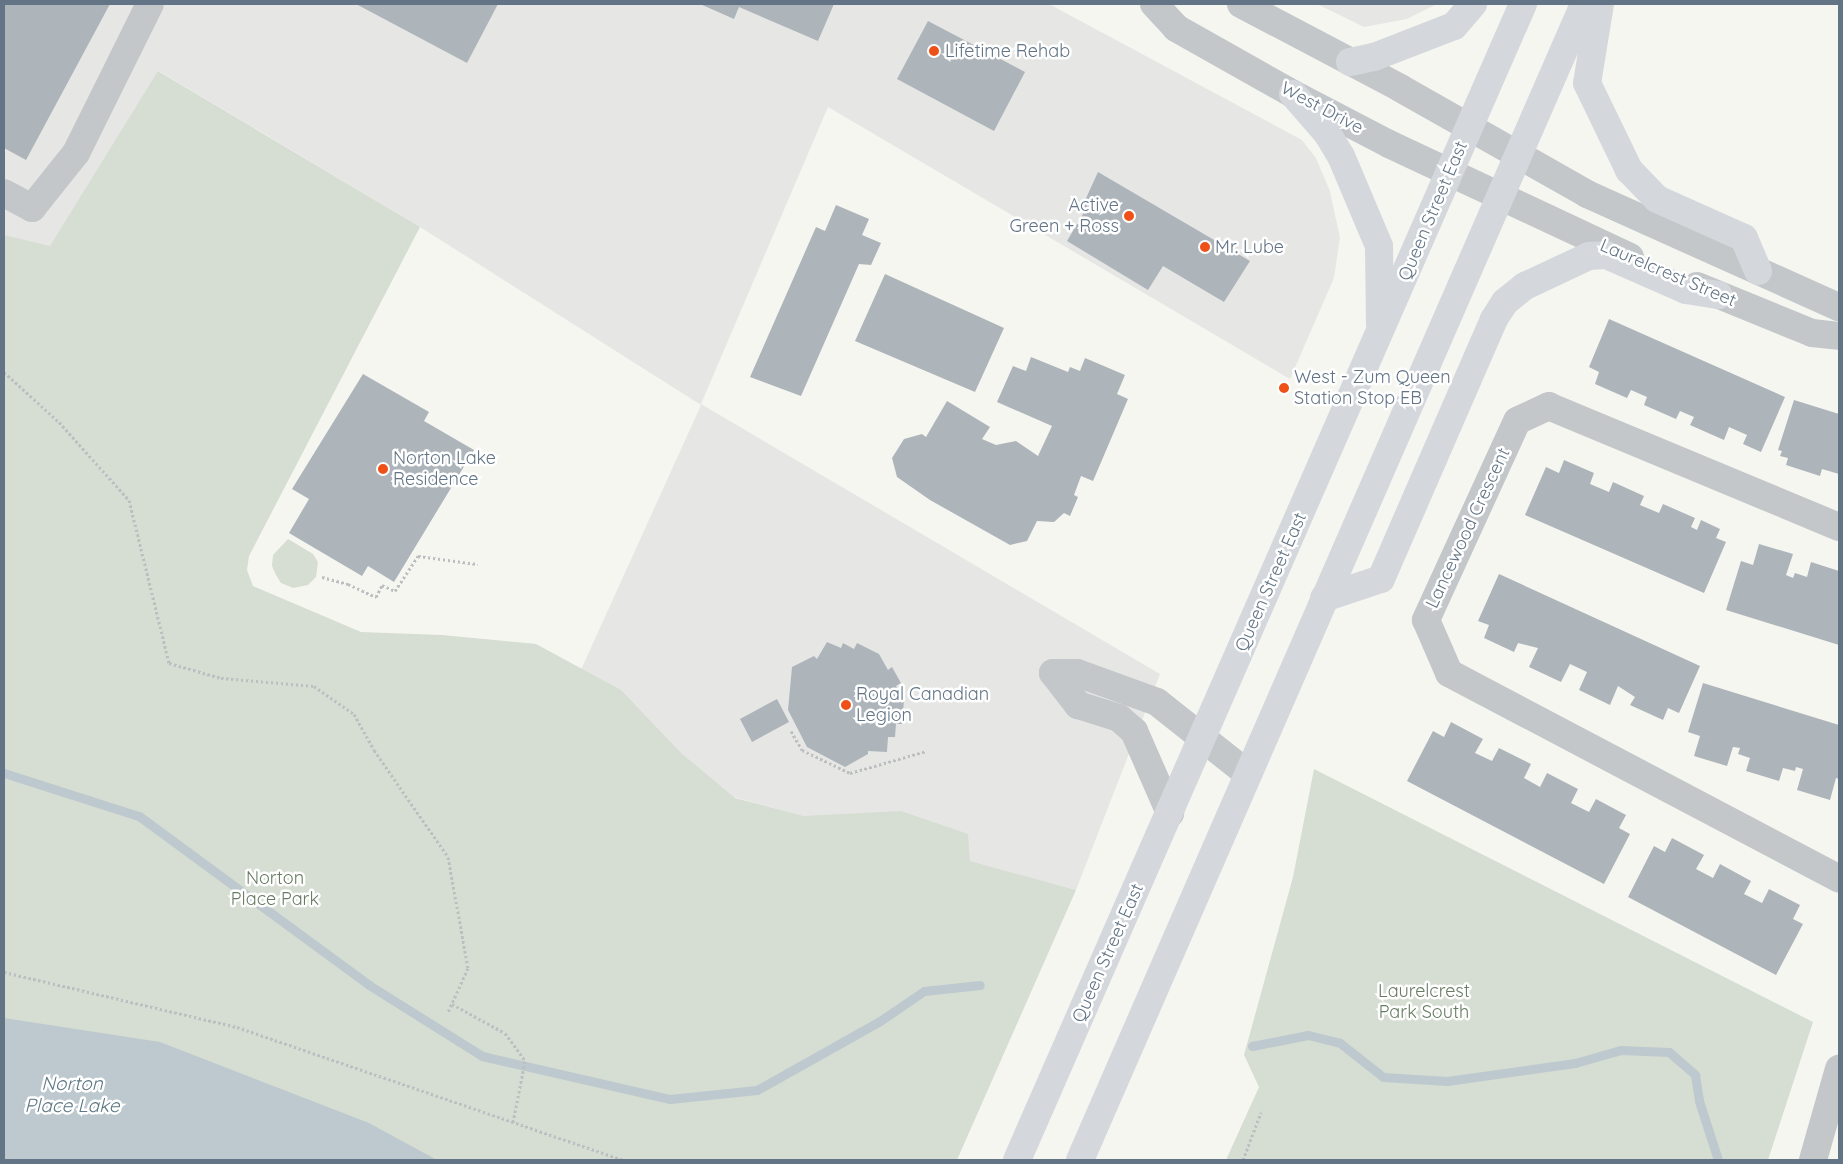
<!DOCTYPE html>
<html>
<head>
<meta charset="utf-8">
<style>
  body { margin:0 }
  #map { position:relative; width:1843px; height:1164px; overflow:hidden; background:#f6f6f1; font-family:Quicksand,sans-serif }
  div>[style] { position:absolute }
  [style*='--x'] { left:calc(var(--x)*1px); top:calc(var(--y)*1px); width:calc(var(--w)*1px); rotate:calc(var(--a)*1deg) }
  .built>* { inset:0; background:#e6e7e5 }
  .green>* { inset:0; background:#d6ddd2 }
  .water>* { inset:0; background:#bdc9ce }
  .stream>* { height:9px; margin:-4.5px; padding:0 4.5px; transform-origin:4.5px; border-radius:4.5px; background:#bdc9ce }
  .building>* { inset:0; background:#adb4ba }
  .path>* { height:3px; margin-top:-1.5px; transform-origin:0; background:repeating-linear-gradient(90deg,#bcbfc1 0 2.5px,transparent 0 5px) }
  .minor>* { height:28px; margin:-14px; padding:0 14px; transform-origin:14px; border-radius:14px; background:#c3c7ca }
  .major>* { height:28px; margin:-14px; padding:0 14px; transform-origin:14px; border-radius:14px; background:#d4d8dd }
  .dots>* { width:14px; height:14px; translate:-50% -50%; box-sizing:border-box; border:2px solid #fff; border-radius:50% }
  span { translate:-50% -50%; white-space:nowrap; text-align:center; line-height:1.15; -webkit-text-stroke:5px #fff; paint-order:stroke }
  .poi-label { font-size:18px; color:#627485 }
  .left { translate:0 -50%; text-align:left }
  .right { translate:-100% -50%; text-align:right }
  .street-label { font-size:18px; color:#627485 }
  .park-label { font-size:18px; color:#667b62 }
  .water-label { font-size:19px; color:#5e7782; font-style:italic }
  .frame { position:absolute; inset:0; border:5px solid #627485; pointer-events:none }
</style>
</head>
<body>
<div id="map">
  <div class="built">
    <i style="clip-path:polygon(4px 4px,1049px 4px,1302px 140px,1316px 158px,1330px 191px,1340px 238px,1334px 278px,1290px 379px,828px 107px,701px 404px,1160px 674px,1076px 890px,715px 792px,560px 716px,701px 405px,420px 227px,159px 71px,31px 278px,4px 265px)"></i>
    <i style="clip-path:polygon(1317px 4px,1437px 4px,1407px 19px,1364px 27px)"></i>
  </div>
  <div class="green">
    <i style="clip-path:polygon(158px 71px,420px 227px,249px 556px,247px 570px,253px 586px,361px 632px,442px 635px,536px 644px,621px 690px,681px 753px,735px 798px,804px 816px,901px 811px,968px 834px,970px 861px,1076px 890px,957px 1160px,4px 1160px,4px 235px,50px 246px)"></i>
    <i style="clip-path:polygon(288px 539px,313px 554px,318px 562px,316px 577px,308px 585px,293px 588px,281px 583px,276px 575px,272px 566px,273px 555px)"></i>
    <i style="clip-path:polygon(1314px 769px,1813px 1022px,1768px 1160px,1226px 1160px,1259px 1087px,1244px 1055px,1293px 877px)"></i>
  </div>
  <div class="water">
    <i style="clip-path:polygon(4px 1018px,160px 1042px,369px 1123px,437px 1160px,4px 1160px)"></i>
  </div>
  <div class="stream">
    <i style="--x:4;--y:773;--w:142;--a:17.7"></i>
    <i style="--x:139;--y:816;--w:285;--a:36.3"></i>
    <i style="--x:369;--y:985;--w:133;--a:32.1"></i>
    <i style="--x:482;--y:1056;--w:193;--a:12.9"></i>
    <i style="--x:670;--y:1099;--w:87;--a:-5.9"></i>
    <i style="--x:757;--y:1090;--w:141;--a:-29.3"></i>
    <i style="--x:880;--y:1021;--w:53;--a:-34.3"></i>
    <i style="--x:924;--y:991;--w:56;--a:-6.1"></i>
    <i style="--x:1252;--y:1046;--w:57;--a:-11.1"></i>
    <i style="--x:1308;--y:1035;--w:33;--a:14"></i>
    <i style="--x:1340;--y:1043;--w:55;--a:38.3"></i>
    <i style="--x:1383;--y:1077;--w:64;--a:3.6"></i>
    <i style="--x:1447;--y:1081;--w:129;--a:-8"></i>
    <i style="--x:1575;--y:1063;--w:48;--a:-15.8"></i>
    <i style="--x:1621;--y:1050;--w:48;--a:2.4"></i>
    <i style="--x:1669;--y:1052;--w:35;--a:41"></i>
    <i style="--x:1695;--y:1075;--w:26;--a:81"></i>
    <i style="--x:1699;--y:1101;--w:62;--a:72.1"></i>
  </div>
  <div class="building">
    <i style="clip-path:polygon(4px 4px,110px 4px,26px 160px,4px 148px)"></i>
    <i style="clip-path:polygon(356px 4px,498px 4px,467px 63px)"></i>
    <i style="clip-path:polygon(700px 4px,834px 4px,818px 41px,739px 7px,734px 19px)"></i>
    <i style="clip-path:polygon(928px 21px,1025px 72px,994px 131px,897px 79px)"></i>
    <i style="clip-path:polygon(1098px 172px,1250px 261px,1224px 302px,1163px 266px,1148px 290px,1067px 241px,1086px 209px,1082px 207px)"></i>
    <i style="clip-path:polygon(836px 205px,869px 219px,862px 235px,881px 243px,871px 265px,859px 264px,801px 396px,750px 377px,816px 227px,825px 231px)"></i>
    <i style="clip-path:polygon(885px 274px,1004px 328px,975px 392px,855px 341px)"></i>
    <i style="clip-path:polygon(1609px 319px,1785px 397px,1761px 452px,1743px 444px,1747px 435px,1729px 427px,1724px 440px,1690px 425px,1694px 417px,1680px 411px,1676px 419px,1644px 405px,1647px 397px,1631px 390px,1627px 398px,1595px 384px,1599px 372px,1589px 367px)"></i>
    <i style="clip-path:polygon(1031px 357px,1068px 372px,1070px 367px,1080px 371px,1085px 358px,1125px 375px,1117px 394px,1128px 399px,1093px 481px,1081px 476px,1074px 495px,1078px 497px,1070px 516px,1064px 513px,1054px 522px,1037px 521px,1027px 541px,1010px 545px,930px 500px,897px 477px,892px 458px,904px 439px,922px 434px,926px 437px,947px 401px,990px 427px,982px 439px,996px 445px,1016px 441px,1038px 456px,1052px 426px,997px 402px,1013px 366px,1026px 371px)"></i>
    <i style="clip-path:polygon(363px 374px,429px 412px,424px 421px,474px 450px,394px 582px,368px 566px,362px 576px,289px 533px,309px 499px,292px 489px)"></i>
    <i style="clip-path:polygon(1794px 400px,1839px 414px,1839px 481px,1839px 474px,1822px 469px,1820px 476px,1786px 465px,1788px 458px,1780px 456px,1782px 451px,1778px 450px)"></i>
    <i style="clip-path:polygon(1564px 460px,1594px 473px,1590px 484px,1609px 492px,1613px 482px,1644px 496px,1640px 505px,1659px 513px,1663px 504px,1695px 518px,1691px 527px,1697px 530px,1701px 520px,1720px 529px,1716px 538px,1726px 542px,1704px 593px,1525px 515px,1546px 467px,1559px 473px)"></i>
    <i style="clip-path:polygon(1759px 544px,1793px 554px,1786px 575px,1793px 578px,1795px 573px,1807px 577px,1811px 562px,1839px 571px,1839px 645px,1726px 610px,1741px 561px,1753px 565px)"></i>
    <i style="clip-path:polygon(1499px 574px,1700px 666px,1679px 713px,1668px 708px,1663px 720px,1630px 705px,1635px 697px,1618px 686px,1610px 705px,1579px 690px,1587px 672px,1570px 664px,1561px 682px,1529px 667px,1538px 648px,1518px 643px,1514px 652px,1484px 638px,1489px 625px,1478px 621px)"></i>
    <i style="clip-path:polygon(827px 642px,841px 648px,843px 643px,854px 649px,857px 643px,879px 654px,888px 670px,892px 667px,901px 683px,896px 686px,904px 700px,902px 724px,896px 724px,895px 737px,888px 737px,887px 752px,868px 751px,868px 754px,845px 767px,807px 747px,788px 710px,792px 667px,814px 656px,817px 659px)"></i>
    <i style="clip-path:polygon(1703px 683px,1839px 725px,1839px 779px,1836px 778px,1830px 800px,1797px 790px,1803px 769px,1796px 767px,1795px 771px,1783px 768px,1779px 781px,1746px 771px,1750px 758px,1738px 754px,1740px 748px,1733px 747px,1727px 766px,1694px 756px,1700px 736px,1688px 732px)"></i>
    <i style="clip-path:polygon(777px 699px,789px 722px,752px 742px,740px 719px)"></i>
    <i style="clip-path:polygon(1451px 722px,1483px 739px,1475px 753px,1492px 761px,1499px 748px,1531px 764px,1524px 778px,1540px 787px,1547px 773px,1578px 789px,1571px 803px,1589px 812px,1596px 799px,1626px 815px,1619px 828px,1630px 834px,1604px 884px,1407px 781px,1433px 731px,1444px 737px)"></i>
    <i style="clip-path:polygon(1672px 838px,1704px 855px,1696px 869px,1713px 878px,1720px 864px,1751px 881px,1744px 894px,1762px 903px,1769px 889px,1800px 905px,1793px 919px,1803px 924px,1776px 975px,1628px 897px,1654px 846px,1665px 852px)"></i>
  </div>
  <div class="path">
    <i style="--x:4;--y:372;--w:74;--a:42.3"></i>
    <i style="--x:59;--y:422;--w:105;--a:48.1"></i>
    <i style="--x:129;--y:500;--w:168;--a:76.2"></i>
    <i style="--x:169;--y:663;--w:54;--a:16.1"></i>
    <i style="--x:221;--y:678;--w:93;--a:4.9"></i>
    <i style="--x:314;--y:686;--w:49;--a:35"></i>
    <i style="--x:354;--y:714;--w:41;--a:60.9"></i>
    <i style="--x:374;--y:750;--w:130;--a:55.3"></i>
    <i style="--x:448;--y:857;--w:113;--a:79.8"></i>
    <i style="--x:468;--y:968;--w:48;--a:114.4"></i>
    <i style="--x:322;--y:577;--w:27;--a:15"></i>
    <i style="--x:348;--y:584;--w:31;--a:25"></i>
    <i style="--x:376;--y:597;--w:13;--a:-63"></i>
    <i style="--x:382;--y:585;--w:14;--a:25"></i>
    <i style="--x:395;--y:591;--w:42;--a:-56.7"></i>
    <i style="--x:418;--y:556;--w:60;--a:7.7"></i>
    <i style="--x:791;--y:731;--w:22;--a:60"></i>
    <i style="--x:802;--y:750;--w:53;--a:25.6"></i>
    <i style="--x:850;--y:773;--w:79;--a:-16.1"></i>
    <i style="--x:4;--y:972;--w:239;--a:13.3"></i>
    <i style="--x:237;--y:1027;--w:409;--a:19"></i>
    <i style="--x:452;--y:1004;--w:60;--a:28.7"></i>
    <i style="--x:505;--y:1033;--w:34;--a:54"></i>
    <i style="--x:525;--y:1061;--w:63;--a:101"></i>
    <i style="--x:1243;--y:1160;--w:51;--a:-69.4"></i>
  </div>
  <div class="minor">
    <i style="--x:1154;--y:4;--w:33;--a:47"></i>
    <i style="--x:1176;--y:28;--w:134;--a:29.4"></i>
    <i style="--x:1293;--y:94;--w:108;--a:27.5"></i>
    <i style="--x:1389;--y:144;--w:266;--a:25.1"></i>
    <i style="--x:1241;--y:4;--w:180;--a:27.8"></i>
    <i style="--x:1400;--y:88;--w:215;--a:29.5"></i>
    <i style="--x:1587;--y:194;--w:276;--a:24.2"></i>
    <i style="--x:4;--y:193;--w:32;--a:28"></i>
    <i style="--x:32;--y:208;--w:70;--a:-51.3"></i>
    <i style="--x:76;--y:153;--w:166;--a:-63.6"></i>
    <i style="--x:1697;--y:286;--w:124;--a:22.2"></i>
    <i style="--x:1812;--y:333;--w:27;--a:6"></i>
    <i style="--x:1839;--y:527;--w:314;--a:-157.4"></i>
    <i style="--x:1549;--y:406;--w:35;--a:155"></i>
    <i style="--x:1517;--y:421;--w:219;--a:114.6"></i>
    <i style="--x:1426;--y:620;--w:58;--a:66.5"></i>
    <i style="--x:1449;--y:673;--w:441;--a:27.8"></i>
    <i style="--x:1053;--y:673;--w:24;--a:0"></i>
    <i style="--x:1077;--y:673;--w:85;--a:19.9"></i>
    <i style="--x:1157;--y:702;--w:116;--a:38.4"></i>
    <i style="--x:1053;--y:673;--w:41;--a:52"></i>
    <i style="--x:1078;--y:705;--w:43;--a:17.6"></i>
    <i style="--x:1119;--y:718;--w:20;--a:41"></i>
    <i style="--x:1134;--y:731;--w:90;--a:66.3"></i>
    <i style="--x:1813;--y:1160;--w:95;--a:-74.1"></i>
  </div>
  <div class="major">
    <i style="--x:1600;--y:4;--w:80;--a:99.3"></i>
    <i style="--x:1587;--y:83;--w:97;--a:64.2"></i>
    <i style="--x:1629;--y:170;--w:40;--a:46"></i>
    <i style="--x:1657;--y:199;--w:95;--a:24.1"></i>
    <i style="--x:1744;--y:238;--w:36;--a:67"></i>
    <i style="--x:1350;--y:62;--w:25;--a:-12"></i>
    <i style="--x:1374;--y:57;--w:86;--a:-21.2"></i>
    <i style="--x:1454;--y:26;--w:29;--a:-49"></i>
    <i style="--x:1293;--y:94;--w:52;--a:48.9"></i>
    <i style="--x:1327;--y:133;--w:27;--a:59"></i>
    <i style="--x:1341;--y:156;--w:98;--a:67.1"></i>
    <i style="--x:1379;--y:246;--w:77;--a:89.3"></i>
    <i style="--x:1324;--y:598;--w:60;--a:-18.4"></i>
    <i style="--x:1381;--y:579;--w:283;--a:-66.5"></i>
    <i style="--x:1494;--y:319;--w:20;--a:-57"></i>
    <i style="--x:1505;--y:302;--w:26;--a:-39"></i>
    <i style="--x:1525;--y:286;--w:71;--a:-25.1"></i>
    <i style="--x:1589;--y:256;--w:17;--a:-3"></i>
    <i style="--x:1606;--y:255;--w:87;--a:23.6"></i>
    <i style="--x:1686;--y:290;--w:33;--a:9"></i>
    <i style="--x:1017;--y:1160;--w:1262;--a:-66.36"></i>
    <i style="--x:1080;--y:1160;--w:1261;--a:-66.44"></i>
  </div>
  <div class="dots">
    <i style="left:934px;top:51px;background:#ef5018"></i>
    <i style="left:1129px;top:216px;background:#ef5018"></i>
    <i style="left:1205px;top:247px;background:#ef5018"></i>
    <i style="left:1284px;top:388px;background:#ef5018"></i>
    <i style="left:383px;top:469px;background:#ef5018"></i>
    <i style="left:846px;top:705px;background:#ef5018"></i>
  </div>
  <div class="poi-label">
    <span class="left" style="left:945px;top:51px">Lifetime Rehab</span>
    <span class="right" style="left:1119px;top:216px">Active<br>Green + Ross</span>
    <span class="left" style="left:1215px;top:247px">Mr. Lube</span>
    <span class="left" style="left:1294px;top:388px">West - Zum Queen<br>Station Stop EB</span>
    <span class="left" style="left:393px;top:469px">Norton Lake<br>Residence</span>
    <span class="left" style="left:856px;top:705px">Royal Canadian<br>Legion</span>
  </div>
  <div class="street-label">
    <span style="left:1322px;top:108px;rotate:28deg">West Drive</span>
    <span style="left:1433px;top:211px;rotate:-67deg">Queen Street East</span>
    <span style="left:1668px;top:273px;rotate:23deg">Laurelcrest Street</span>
    <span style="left:1468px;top:528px;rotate:-65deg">Lancewood Crescent</span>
    <span style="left:1271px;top:582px;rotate:-66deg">Queen Street East</span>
    <span style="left:1108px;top:953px;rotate:-66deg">Queen Street East</span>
  </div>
  <div class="park-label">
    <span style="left:275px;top:889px">Norton<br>Place Park</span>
    <span style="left:1424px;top:1002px">Laurelcrest<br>Park South</span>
  </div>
  <div class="water-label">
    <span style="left:72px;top:1095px">Norton<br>Place Lake</span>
  </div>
  <div class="frame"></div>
</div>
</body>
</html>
